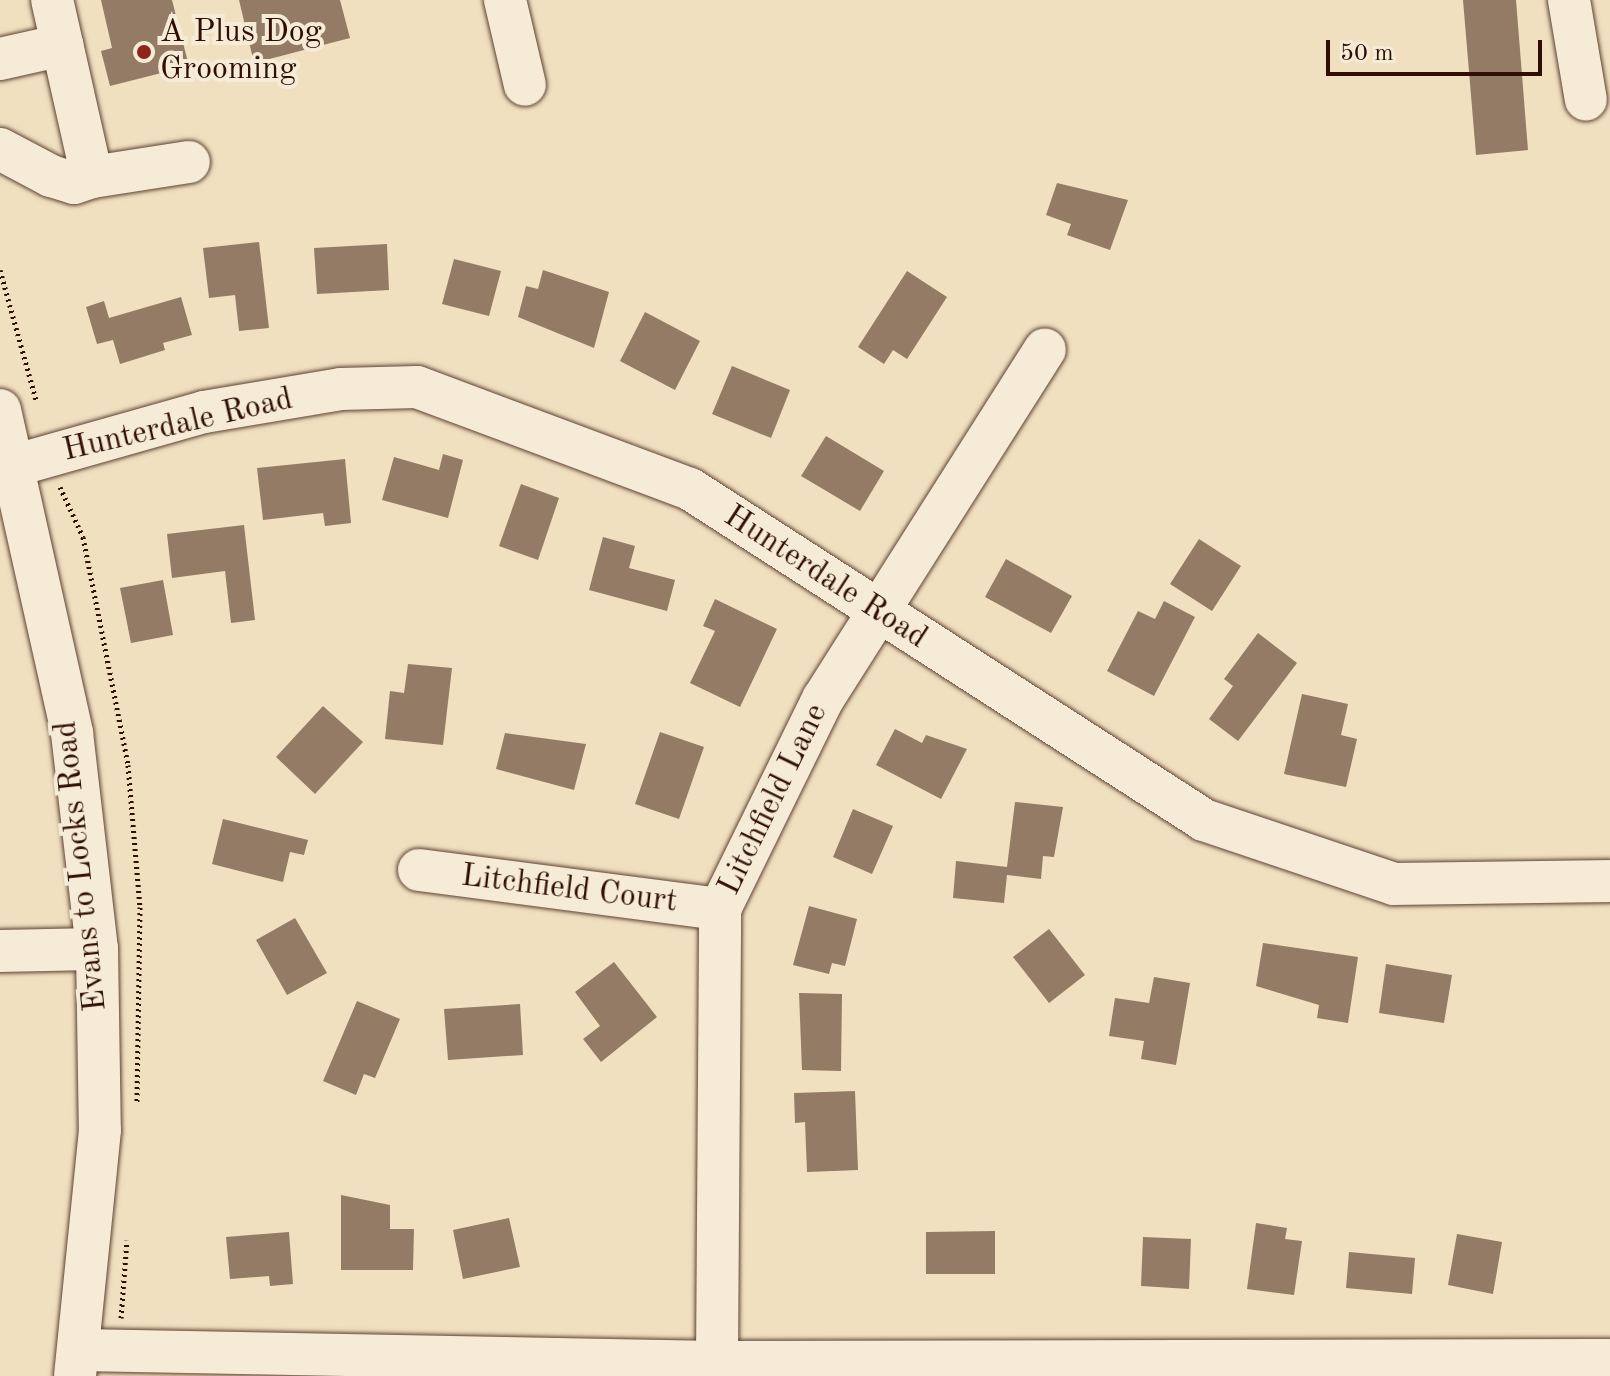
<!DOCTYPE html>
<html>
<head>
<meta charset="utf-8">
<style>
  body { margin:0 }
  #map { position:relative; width:1610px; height:1376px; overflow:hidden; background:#f0e0c0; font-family:"Old Standard TT",serif }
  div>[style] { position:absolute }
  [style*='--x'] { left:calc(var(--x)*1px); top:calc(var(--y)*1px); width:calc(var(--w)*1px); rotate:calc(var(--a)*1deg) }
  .building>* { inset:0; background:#937b65 }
  .path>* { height:5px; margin-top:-2.5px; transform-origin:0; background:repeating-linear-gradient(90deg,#2f0e03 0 2px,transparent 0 6px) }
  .roads { filter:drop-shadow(0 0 2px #5f4232) drop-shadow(0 0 2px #5f4232) }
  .minor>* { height:42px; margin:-21px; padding:0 21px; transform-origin:21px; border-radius:21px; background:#f5ebd6 }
  .dots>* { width:22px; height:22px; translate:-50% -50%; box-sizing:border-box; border:4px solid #f5ebd6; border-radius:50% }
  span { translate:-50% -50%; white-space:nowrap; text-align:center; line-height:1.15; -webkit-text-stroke:8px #f5ebd6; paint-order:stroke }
  .poi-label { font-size:32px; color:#2f0e03 }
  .left { translate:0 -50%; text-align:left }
  .street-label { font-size:32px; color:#2f0e03 }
  .scale { position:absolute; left:1326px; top:40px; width:216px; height:36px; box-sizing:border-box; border:4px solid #2f0e03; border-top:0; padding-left:10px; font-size:24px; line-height:28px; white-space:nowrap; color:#2f0e03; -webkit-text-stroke:6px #f5ebd6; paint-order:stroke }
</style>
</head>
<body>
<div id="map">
  <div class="building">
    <i style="clip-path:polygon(101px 0,172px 0,189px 66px,110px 86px,101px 51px,112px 48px)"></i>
    <i style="clip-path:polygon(239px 0,340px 0,350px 38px,254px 63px)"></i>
    <i style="clip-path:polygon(1463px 0,1516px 0,1528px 150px,1476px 155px)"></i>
    <i style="clip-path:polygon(1057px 183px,1128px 200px,1110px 250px,1067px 235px,1071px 224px,1046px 215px)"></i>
    <i style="clip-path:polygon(259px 242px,269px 328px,239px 331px,235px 295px,209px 298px,203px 248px)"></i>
    <i style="clip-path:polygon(387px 244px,389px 290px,317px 294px,314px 248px)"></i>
    <i style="clip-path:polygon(454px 259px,501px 271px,489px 316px,442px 304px)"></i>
    <i style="clip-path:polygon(543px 270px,609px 292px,594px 348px,518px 317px,526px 286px,538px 289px)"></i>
    <i style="clip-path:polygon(907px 271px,947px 297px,907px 359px,893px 350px,884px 364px,858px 347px)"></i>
    <i style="clip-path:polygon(181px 297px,192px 335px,163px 343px,165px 350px,120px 364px,113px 340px,97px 344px,86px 307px,104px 301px,109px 318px)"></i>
    <i style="clip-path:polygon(645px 312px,700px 341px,675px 390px,620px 361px)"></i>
    <i style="clip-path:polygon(732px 366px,790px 390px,771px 438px,712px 414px)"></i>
    <i style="clip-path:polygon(826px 436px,884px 471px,860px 511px,801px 476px)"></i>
    <i style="clip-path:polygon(443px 454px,463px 460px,448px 518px,382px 500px,394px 457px,439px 470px)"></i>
    <i style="clip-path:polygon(345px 459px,351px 523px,325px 526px,323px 513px,263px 520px,257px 468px)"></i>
    <i style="clip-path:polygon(521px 484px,559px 498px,538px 560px,499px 546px)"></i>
    <i style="clip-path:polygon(244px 525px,255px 620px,231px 623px,225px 571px,172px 578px,167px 534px)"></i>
    <i style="clip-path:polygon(603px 537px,635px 546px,629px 568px,675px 580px,667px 611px,589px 590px)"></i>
    <i style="clip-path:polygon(1199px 539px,1241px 566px,1212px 611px,1170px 584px)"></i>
    <i style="clip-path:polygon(1006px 559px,1072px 596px,1051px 633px,985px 597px)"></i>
    <i style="clip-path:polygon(163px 580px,173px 635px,131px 643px,120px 588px)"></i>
    <i style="clip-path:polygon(715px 599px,777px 629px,740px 707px,690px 683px,715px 631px,703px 626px)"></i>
    <i style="clip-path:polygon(1164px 601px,1195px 617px,1154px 696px,1107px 671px,1138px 611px,1155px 619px)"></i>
    <i style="clip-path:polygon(1258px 633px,1297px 663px,1238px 741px,1209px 719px,1233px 686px,1224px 679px)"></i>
    <i style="clip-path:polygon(408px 664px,452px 668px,443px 745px,385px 739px,390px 691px,404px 693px)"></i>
    <i style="clip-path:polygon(1302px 694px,1348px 704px,1341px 735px,1357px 739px,1346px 787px,1284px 774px)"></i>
    <i style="clip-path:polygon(323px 706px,363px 742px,315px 794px,276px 757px)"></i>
    <i style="clip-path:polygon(895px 729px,922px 743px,926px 735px,967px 749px,941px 799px,876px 765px)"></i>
    <i style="clip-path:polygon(660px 732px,704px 747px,679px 819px,635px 804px)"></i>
    <i style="clip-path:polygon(505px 733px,586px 744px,574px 790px,496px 769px)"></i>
    <i style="clip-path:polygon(1015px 802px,1063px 807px,1054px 857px,1043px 856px,1041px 879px,1007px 875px,1004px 903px,953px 898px,956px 861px,1007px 867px)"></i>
    <i style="clip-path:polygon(853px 809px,893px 826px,872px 874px,833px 857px)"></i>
    <i style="clip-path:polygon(223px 819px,308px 840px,304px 855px,290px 852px,283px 882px,212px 864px)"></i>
    <i style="clip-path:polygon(809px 906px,857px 919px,845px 966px,832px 963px,829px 974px,793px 965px)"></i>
    <i style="clip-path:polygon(295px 918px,327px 973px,287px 995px,256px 940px)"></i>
    <i style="clip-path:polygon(1049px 929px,1085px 975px,1049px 1003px,1013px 957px)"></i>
    <i style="clip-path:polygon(1263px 943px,1358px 957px,1348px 1023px,1317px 1018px,1319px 1005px,1256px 986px)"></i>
    <i style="clip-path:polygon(614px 962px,657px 1017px,601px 1062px,583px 1039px,600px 1026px,575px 992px)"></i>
    <i style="clip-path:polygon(1386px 964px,1452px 975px,1444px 1023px,1379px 1013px)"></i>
    <i style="clip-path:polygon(1154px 977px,1190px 983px,1176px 1065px,1141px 1059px,1144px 1041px,1109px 1036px,1115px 998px,1149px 1003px)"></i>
    <i style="clip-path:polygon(799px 993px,842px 994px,841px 1071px,802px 1070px)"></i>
    <i style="clip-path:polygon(357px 1001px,400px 1019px,375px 1078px,364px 1074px,356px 1095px,323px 1081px)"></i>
    <i style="clip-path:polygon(520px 1004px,523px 1055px,448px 1060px,444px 1009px)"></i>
    <i style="clip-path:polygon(855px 1091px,858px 1170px,807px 1172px,805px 1122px,795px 1123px,794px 1093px)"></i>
    <i style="clip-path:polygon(341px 1195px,390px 1205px,390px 1229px,414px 1229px,413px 1270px,341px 1270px)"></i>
    <i style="clip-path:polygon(509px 1218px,520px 1267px,463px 1279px,453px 1230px)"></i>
    <i style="clip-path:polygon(1256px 1223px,1287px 1228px,1285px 1239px,1302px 1241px,1294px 1295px,1247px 1289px)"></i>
    <i style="clip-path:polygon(995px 1231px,995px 1274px,926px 1274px,926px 1232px)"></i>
    <i style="clip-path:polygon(289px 1232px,293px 1284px,270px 1286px,269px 1276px,230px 1279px,226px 1237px)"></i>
    <i style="clip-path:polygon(1457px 1234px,1502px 1242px,1493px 1294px,1448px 1285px)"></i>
    <i style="clip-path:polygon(1143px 1237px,1191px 1239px,1189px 1289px,1141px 1286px)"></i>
    <i style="clip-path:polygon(1349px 1252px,1415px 1258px,1412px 1294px,1346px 1288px)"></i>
  </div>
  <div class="path">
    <i style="--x:0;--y:270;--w:135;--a:74.5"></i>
    <i style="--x:60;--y:487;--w:55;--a:65.3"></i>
    <i style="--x:83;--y:537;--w:232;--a:78.8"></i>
    <i style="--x:128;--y:765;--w:143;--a:85.2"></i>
    <i style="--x:140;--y:907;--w:195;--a:90.9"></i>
    <i style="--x:121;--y:1318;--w:78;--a:-85.6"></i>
  </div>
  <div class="roads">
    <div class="minor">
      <i style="--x:505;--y:0;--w:87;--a:76.8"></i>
      <i style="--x:1569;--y:0;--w:101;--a:80.4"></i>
      <i style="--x:0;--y:59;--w:64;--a:-12.7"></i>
      <i style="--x:0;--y:149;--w:58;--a:27.9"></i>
      <i style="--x:51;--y:176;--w:24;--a:17"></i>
      <i style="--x:74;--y:183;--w:19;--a:-18"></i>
      <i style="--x:92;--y:177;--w:181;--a:-102.7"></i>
      <i style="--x:92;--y:177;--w:98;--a:-8.8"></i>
      <i style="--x:0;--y:410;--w:331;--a:77.4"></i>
      <i style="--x:72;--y:733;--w:217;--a:83.4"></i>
      <i style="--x:97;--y:949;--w:181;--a:89.1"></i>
      <i style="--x:100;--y:1130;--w:246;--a:95.8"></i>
      <i style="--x:13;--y:466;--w:198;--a:-15.8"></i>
      <i style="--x:204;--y:412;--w:139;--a:-9.5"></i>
      <i style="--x:341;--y:389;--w:76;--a:-1.5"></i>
      <i style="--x:417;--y:387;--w:291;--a:20.5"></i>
      <i style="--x:690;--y:489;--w:611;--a:32.78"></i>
      <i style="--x:1204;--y:820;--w:200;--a:18.6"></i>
      <i style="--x:1394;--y:884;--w:216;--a:-0.8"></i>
      <i style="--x:419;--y:870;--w:304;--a:7.4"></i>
      <i style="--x:0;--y:951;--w:97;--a:-1.2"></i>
      <i style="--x:81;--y:1350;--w:636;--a:1.08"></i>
      <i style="--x:717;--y:1362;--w:893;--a:-0.13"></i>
      <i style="--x:717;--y:1362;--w:453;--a:-89.6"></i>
      <i style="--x:720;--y:909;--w:234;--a:-63.9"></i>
      <i style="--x:823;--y:699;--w:414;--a:-57.6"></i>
    </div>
  </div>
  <div class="dots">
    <i style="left:144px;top:52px;background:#8f2418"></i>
  </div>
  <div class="poi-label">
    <span class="left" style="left:160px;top:52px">A Plus Dog<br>Grooming</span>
  </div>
  <div class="street-label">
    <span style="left:178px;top:426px;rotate:-13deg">Hunterdale Road</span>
    <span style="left:825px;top:578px;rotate:33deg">Hunterdale Road</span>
    <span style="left:774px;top:800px;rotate:-64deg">Litchfield Lane</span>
    <span style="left:82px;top:866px;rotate:-96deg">Evans to Locks Road</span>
    <span style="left:569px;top:890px;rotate:7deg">Litchfield Court</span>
  </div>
  <div class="scale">50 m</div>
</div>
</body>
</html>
